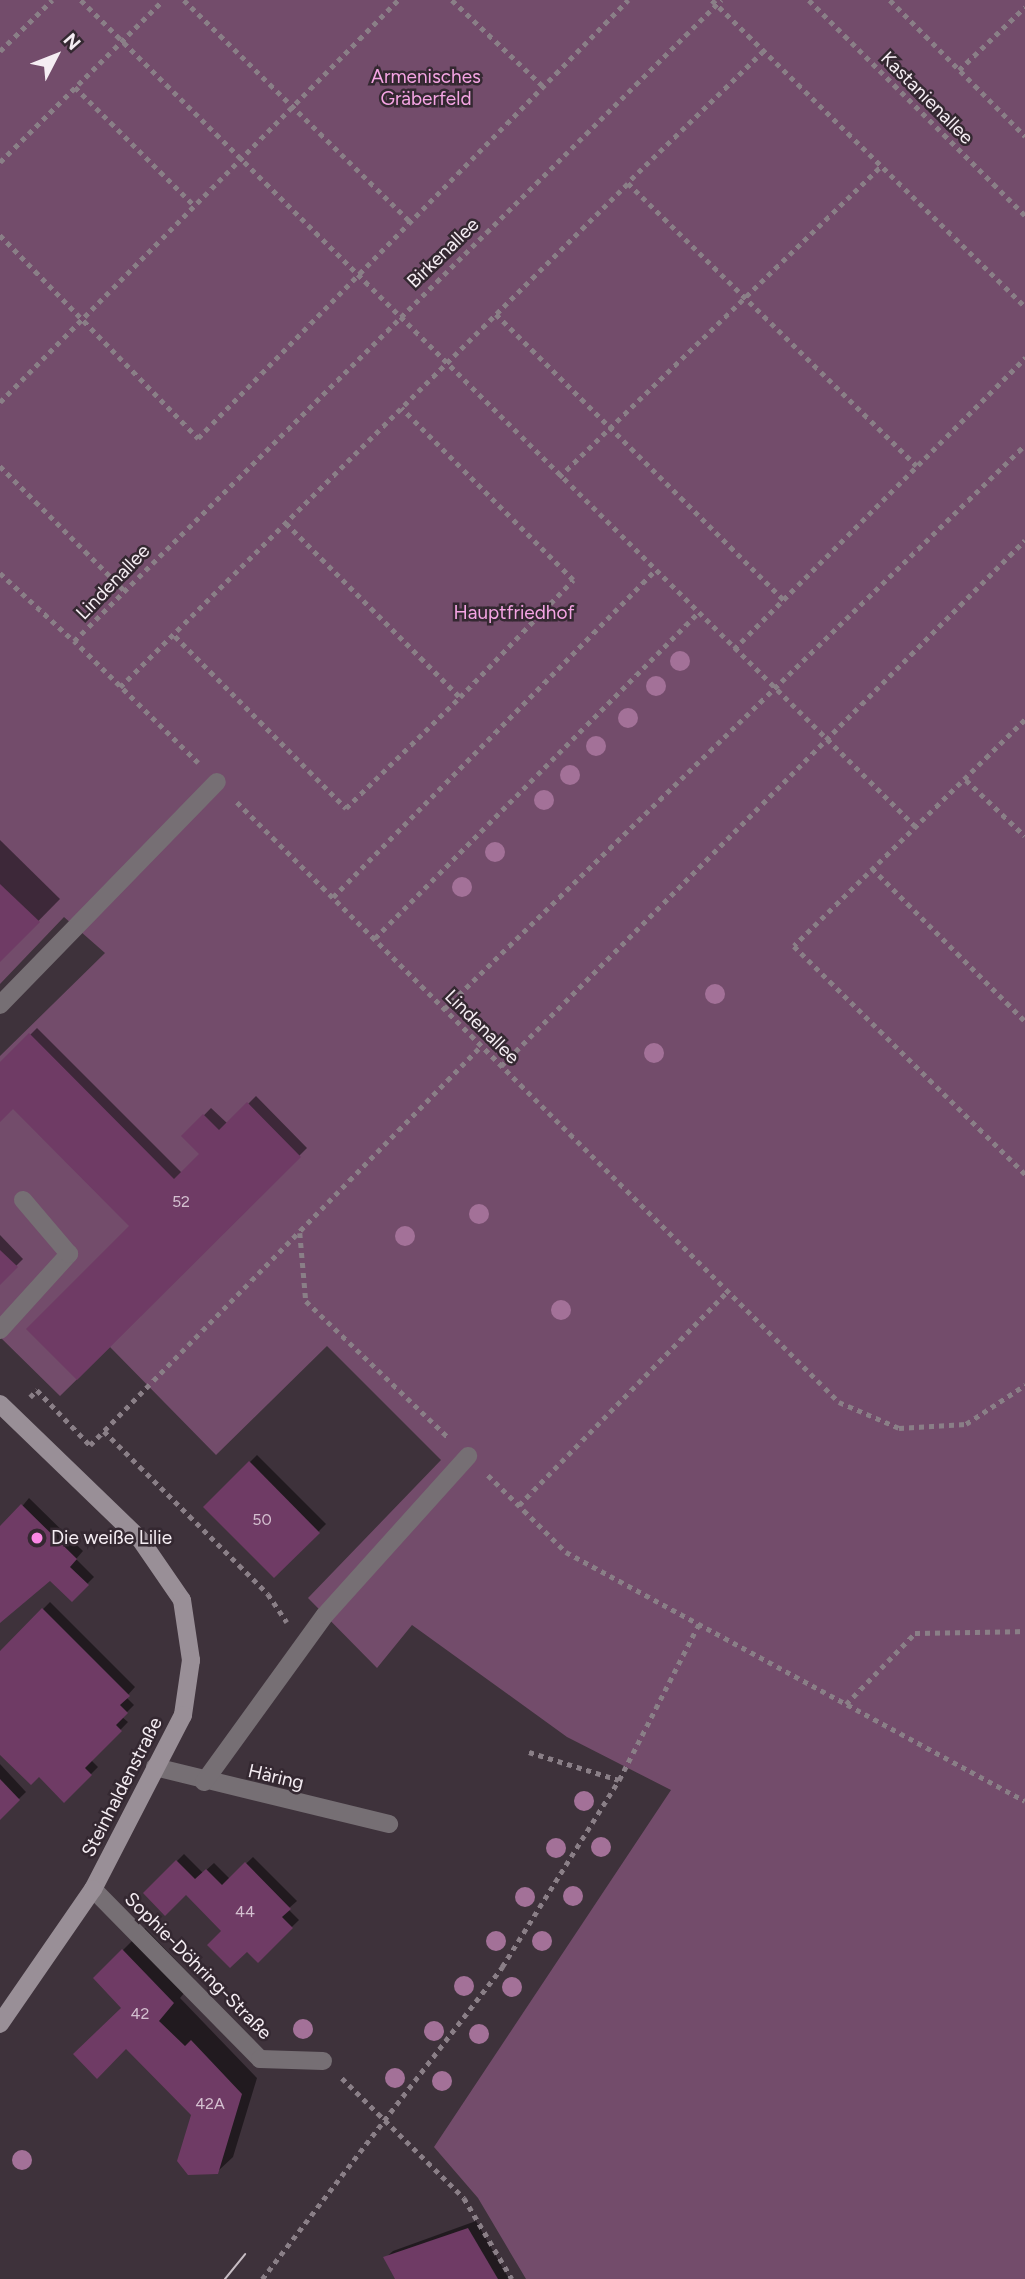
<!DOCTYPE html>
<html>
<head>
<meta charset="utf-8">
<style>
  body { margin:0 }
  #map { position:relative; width:1025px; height:2279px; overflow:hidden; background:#3e323b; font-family:Figtree,sans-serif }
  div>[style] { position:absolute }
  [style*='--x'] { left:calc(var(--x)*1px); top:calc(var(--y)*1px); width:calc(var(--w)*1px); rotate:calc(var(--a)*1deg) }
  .green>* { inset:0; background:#734c6b }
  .shadow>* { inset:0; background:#0007 }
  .building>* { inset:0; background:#6f3b65 }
  .path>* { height:4.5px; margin-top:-2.25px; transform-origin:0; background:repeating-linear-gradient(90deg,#8a7f87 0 5px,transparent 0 10px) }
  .lane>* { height:18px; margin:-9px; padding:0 9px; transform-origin:9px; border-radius:9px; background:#766f74 }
  .street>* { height:18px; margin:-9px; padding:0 9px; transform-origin:9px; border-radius:9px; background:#766f74 }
  .secondary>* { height:18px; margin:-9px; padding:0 9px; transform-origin:9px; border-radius:9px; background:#998f97 }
  .tram>* { height:2px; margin:-1px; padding:0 1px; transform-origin:1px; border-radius:1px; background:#c7bdc4 }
  .trees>* { width:20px; height:20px; margin:-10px; border-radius:50%; background:#a37198 }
  .dots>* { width:19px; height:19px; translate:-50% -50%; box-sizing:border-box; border:4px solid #342831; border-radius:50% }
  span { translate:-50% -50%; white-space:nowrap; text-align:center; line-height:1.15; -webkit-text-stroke:5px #342831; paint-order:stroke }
  .number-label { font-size:16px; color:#d4c0d0 }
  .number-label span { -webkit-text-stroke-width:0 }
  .park-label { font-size:19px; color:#f5a5e4 }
  .street-label { font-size:19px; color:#f5edf3 }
  .poi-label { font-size:19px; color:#f5edf3 }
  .left { translate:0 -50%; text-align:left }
  .north { position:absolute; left:21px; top:21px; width:70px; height:70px; -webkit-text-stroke:5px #342831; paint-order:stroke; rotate:48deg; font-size:19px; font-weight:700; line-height:28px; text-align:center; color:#f5edf3 }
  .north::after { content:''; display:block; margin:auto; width:24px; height:32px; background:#f5edf3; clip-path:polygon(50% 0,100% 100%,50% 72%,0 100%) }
</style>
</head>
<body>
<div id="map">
  <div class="green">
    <i style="clip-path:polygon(0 0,1025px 0,1025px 2279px,526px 2279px,478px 2198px,434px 2147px,671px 1790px,567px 1737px,412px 1625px,377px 1668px,308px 1598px,441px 1460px,327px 1346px,216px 1455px,110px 1347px,60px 1396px,0 1337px,0 1056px,105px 953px,64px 917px,0 984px)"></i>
  </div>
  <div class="shadow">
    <i style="clip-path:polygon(0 840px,60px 899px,0 960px)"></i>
    <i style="clip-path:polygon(37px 1028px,182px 1173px,202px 1154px,184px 1136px,211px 1108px,228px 1124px,256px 1096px,307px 1148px,77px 1378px,132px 1226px,13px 1107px,0 1120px,0 1065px)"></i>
    <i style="clip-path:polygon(0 1235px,23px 1259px,0 1282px)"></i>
    <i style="clip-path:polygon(257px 1455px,326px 1524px,274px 1576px,205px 1507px)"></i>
    <i style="clip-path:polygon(29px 1498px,83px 1551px,76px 1559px,94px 1577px,72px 1599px,50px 1578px,0 1621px,0 1533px)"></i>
    <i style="clip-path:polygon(50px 1602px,135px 1687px,126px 1697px,134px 1705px,122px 1717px,128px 1722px,91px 1760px,98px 1767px,64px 1801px,39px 1775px,0 1752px,0 1653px)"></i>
    <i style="clip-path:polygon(0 1764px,26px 1792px,0 1817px)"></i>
    <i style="clip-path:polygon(184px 1854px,203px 1873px,214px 1863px,230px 1879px,253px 1857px,297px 1901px,288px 1909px,299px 1920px,258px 1960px,186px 1892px,145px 1893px)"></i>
    <i style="clip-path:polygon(145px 1928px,195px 1980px,180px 1998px,257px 2078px,233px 2157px,217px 2172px,193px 2114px,123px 2007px,95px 1978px)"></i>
    <i style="clip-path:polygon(476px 2221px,509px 2279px,397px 2279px,385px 2258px,393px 2251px)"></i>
  </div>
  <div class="building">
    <i style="clip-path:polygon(0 884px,40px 922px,0 962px)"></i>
    <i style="clip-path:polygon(29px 1033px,174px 1179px,199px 1154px,181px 1136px,203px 1114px,219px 1130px,247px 1102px,301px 1157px,77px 1380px,26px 1329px,129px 1226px,13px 1109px,0 1122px,0 1062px)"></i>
    <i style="clip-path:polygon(0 1250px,18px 1267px,0 1285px)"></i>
    <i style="clip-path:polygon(249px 1461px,320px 1533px,274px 1578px,203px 1507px)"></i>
    <i style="clip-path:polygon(21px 1504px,77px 1559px,70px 1567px,89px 1585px,72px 1602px,50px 1581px,0 1623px,0 1526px)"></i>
    <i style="clip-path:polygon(42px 1608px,130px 1696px,120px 1705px,128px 1713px,116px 1725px,122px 1731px,85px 1768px,92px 1775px,64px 1803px,39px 1777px,31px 1785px,0 1755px,0 1651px)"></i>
    <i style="clip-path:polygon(0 1779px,20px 1800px,0 1820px)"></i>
    <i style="clip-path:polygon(176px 1860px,195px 1879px,206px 1869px,222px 1885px,245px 1862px,291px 1909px,282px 1917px,293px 1928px,258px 1963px,247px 1952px,230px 1968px,207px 1945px,221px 1931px,186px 1895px,165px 1916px,143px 1893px)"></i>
    <i style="clip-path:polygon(122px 1949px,174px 2003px,159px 2021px,185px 2046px,191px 2040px,242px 2094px,218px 2174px,188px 2175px,177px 2161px,191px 2115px,126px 2049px,97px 2079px,73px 2054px,121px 2008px,93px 1978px)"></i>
    <i style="clip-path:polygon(468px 2228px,498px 2279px,395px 2279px,383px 2257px)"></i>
  </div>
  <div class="path">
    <i style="--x:81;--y:0;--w:1175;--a:44.72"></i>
    <i style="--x:184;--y:0;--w:318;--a:44.4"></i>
    <i style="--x:452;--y:0;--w:127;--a:43.4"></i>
    <i style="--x:712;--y:0;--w:438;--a:44.4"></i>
    <i style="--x:809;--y:0;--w:305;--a:44.9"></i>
    <i style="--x:890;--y:0;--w:192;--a:45.2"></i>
    <i style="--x:0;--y:51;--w:73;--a:-44.4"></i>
    <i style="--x:764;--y:51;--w:190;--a:135.9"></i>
    <i style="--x:628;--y:183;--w:404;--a:44.4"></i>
    <i style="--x:959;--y:70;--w:91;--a:-43.7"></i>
    <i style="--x:75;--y:87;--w:169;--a:44.8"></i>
    <i style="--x:0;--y:162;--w:230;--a:-44.8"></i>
    <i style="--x:0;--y:235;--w:284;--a:45.7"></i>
    <i style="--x:198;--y:438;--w:614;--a:-45.53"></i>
    <i style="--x:496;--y:314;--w:406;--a:44.8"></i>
    <i style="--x:0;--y:402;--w:566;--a:-45.29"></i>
    <i style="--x:0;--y:466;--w:175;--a:45"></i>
    <i style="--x:559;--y:477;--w:448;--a:-44"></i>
    <i style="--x:286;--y:523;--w:246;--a:45"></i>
    <i style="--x:0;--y:573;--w:100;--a:42.6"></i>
    <i style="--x:175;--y:636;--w:243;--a:45.2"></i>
    <i style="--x:346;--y:808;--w:159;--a:-44.2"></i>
    <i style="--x:460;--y:697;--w:163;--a:-46"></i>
    <i style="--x:573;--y:580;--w:243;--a:-135"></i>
    <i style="--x:734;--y:649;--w:412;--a:-45"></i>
    <i style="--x:120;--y:687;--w:716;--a:-44.77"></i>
    <i style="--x:1025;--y:720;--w:323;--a:135.6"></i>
    <i style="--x:794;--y:946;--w:325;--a:44.6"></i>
    <i style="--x:198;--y:763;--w:174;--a:-135.5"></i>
    <i style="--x:74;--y:641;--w:911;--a:-44.73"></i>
    <i style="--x:966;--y:780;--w:81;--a:43.5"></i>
    <i style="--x:237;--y:802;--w:850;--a:44.9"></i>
    <i style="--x:839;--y:1402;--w:65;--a:23.4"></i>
    <i style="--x:899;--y:1428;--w:67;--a:-3.4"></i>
    <i style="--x:966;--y:1424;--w:71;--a:-33.5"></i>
    <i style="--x:872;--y:868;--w:216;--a:45"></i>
    <i style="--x:333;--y:897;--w:458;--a:-45.4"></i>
    <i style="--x:375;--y:938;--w:458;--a:-45.2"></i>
    <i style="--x:444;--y:1009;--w:810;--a:-44.15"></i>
    <i style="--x:501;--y:1066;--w:742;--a:-45.11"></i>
    <i style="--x:300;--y:1233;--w:68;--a:85"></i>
    <i style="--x:306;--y:1301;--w:197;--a:43.8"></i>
    <i style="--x:30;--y:1397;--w:10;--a:-45"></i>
    <i style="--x:37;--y:1390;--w:76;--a:46.1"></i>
    <i style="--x:90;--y:1445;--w:557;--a:-45.58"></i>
    <i style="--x:104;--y:1431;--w:231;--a:44.8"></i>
    <i style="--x:268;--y:1594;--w:34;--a:56"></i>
    <i style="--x:488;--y:1475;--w:110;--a:44.6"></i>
    <i style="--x:566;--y:1552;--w:522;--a:28.48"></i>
    <i style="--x:519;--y:1505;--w:295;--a:-45.7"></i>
    <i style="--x:846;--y:1704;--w:99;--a:-45.8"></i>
    <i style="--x:915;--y:1633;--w:110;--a:-1"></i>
    <i style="--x:529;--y:1752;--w:94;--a:17.3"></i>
    <i style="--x:342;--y:2078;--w:171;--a:44.5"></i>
    <i style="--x:464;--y:2198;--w:94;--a:59.3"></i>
    <i style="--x:262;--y:2279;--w:394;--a:-52.4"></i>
    <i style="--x:502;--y:1967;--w:221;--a:-58"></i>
    <i style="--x:619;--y:1780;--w:175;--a:-62.9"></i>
  </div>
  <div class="lane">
    <i style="--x:0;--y:1005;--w:311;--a:-45.8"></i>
    <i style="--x:0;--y:1330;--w:103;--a:-47.8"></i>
    <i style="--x:69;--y:1254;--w:71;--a:-130.4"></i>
    <i style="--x:155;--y:1767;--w:241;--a:13.7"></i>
    <i style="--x:204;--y:1782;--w:206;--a:-54.1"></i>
    <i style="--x:325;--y:1615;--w:214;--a:-48"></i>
  </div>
  <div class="street">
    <i style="--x:93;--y:1889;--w:238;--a:45.5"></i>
    <i style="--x:260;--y:2059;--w:63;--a:1.8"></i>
  </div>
  <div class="secondary">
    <i style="--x:0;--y:1404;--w:194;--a:44"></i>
    <i style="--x:140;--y:1539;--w:74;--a:55.5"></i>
    <i style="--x:182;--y:1600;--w:61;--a:81.5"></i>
    <i style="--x:191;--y:1660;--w:56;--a:98.3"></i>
    <i style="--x:183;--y:1715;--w:196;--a:117.3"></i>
    <i style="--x:93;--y:1889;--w:164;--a:124.6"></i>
  </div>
  <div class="tram">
    <i style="--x:225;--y:2279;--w:32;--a:-51"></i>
  </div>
  <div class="trees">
    <i style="left:680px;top:661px"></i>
    <i style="left:656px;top:686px"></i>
    <i style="left:628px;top:718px"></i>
    <i style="left:596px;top:746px"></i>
    <i style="left:570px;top:775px"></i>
    <i style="left:544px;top:800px"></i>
    <i style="left:495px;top:852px"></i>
    <i style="left:462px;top:887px"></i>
    <i style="left:715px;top:994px"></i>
    <i style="left:654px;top:1053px"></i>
    <i style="left:479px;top:1214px"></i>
    <i style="left:405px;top:1236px"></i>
    <i style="left:561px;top:1310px"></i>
    <i style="left:584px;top:1801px"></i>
    <i style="left:601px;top:1847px"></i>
    <i style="left:556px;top:1848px"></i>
    <i style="left:573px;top:1896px"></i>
    <i style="left:525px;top:1897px"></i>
    <i style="left:496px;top:1941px"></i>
    <i style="left:542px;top:1941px"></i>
    <i style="left:464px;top:1986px"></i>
    <i style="left:512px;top:1987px"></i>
    <i style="left:303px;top:2029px"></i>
    <i style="left:434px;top:2031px"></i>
    <i style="left:479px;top:2034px"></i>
    <i style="left:395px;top:2078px"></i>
    <i style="left:442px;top:2081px"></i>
    <i style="left:22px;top:2160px"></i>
  </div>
  <div class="dots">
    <i style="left:37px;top:1538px;background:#fb87e5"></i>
  </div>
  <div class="number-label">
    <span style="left:181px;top:1202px">52</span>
    <span style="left:262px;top:1520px">50</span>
    <span style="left:245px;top:1912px">44</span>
    <span style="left:140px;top:2014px">42</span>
    <span style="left:210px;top:2104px">42A</span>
  </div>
  <div class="park-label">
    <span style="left:426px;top:88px">Armenisches<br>Gräberfeld</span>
    <span style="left:514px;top:613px">Hauptfriedhof</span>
  </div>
  <div class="street-label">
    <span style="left:927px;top:98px;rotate:45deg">Kastanienallee</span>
    <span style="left:443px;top:253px;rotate:-44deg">Birkenallee</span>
    <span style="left:113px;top:582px;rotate:-46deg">Lindenallee</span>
    <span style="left:482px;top:1027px;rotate:45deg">Lindenallee</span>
    <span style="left:276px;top:1777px;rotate:13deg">Häring</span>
    <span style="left:122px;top:1787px;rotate:-63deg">Steinhaldenstraße</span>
    <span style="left:198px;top:1966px;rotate:45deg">Sophie-Döhring-Straße</span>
  </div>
  <div class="poi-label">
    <span class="left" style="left:51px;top:1538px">Die weiße Lilie</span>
  </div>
  <div class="north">N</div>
</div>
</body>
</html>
